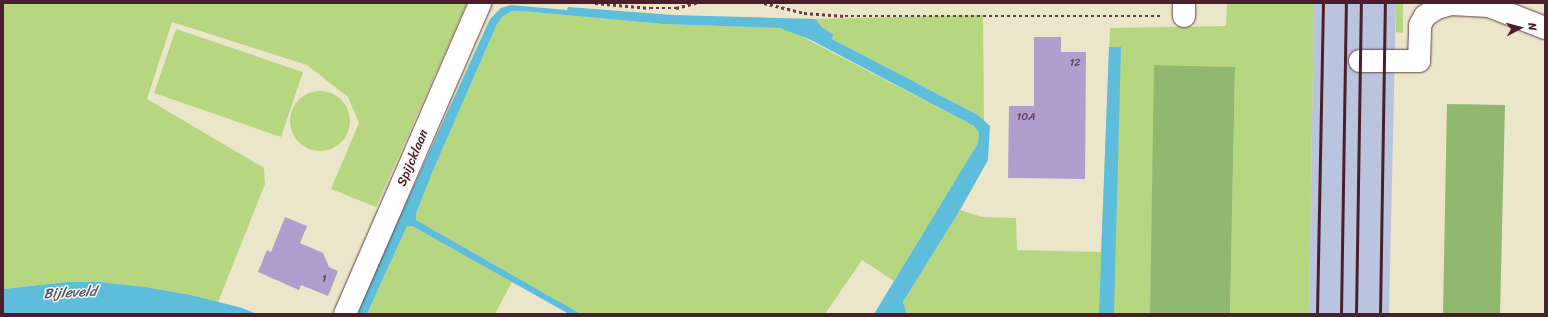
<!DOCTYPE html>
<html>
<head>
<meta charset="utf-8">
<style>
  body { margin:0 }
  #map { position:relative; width:1548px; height:317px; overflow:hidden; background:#ebe6c9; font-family:Sriracha,sans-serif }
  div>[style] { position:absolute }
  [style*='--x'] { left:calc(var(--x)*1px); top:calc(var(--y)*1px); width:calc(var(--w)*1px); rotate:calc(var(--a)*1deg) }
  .industrial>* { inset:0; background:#bac4de }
  .green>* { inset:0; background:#b6d77f }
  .round { border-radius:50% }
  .forest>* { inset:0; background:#90b86e }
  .water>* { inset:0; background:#5dbddb }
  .building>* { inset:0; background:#ae9fcf }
  .path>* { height:2.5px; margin-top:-1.25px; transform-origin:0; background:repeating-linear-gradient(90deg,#623d43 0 3px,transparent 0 6px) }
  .roads { filter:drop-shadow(0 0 1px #623d43) drop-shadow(0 0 1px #623d43) }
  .minor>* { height:22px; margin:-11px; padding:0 11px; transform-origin:11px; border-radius:11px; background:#fff }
  .rail>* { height:3px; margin:-1.5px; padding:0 1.5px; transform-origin:1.5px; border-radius:1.5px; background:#4a1f2b }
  span { translate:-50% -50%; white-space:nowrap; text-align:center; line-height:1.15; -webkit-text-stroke:3px #f6f6f2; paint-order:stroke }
  .number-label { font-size:11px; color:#633f54 }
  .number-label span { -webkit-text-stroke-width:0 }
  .street-label { font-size:13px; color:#4a1f2b }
  .water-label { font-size:14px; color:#515669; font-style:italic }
  .frame { position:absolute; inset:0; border:4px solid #4a1f2b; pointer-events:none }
  .north { position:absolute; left:1500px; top:8px; width:40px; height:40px; -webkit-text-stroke:3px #f6f6f2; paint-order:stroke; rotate:84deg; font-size:11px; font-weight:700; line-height:16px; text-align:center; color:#4a1f2b }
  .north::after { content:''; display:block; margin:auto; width:14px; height:18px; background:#4a1f2b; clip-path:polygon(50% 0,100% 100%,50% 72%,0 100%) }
</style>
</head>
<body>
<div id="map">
  <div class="industrial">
    <i style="clip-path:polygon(1314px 3px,1396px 3px,1389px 314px,1309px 314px)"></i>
  </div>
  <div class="green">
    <i style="clip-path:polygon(3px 3px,467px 3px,376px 207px,331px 189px,359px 123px,348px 97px,307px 65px,172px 22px,147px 99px,264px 168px,265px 184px,218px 302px,191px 295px,145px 287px,100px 282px,67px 282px,3px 289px)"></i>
    <i style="clip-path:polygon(1227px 3px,1314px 3px,1309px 314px,1230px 314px,1235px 67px,1155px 65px,1150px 314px,907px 314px,903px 302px,960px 210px,982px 217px,1016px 218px,1017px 250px,1101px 252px,1110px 28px,1226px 26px)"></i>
    <i style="clip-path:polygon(1396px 3px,1403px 3px,1403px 33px,1396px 32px)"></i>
    <i style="clip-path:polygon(512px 11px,522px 11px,663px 24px,780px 28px,793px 32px,974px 126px,979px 133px,978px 143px,894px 281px,862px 260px,825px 314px,581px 314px,416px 220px,416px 214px,432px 173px,497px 24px,503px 16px)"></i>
    <i style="clip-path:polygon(983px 15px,984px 121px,978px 115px,832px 39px,832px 34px,823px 28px,815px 19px)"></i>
    <i style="clip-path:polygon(176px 29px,303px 72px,281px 137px,154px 93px)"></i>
    <i class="round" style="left:290px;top:91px;width:60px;height:60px"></i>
    <i style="clip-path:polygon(407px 226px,412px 226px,512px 282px,495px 314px,367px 314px)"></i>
  </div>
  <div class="forest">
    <i style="clip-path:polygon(1154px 65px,1235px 67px,1230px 314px,1150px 314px)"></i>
    <i style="clip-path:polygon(1447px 104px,1505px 105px,1500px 314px,1443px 314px)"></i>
  </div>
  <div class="water">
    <i style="clip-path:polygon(511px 5px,567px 10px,568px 7px,673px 15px,815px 19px,823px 28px,833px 34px,832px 39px,978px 115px,990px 126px,988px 160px,960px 210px,903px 302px,907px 314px,874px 314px,978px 143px,979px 133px,974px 126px,811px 40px,780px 28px,663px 24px,522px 11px,512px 11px,503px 16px,497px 24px,432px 173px,416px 214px,416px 220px,581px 314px,569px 314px,412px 226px,407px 226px,367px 314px,359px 314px,358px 310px,395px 227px,490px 19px,501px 8px)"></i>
    <i style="clip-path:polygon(1109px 47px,1121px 47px,1114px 314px,1099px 314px)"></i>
    <i style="clip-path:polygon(67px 282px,100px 282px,145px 287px,191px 295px,242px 308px,257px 314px,3px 314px,3px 289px)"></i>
  </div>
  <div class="building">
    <i style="clip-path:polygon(1034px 37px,1061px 37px,1061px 52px,1086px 52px,1085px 179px,1008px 178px,1009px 106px,1034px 106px)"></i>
    <i style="clip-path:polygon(285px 217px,307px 226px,300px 243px,323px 253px,329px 267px,338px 271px,328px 296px,301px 285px,299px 290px,258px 272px,267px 250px,271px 252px)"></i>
  </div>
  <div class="path">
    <i style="--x:595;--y:3;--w:55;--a:5.2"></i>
    <i style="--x:650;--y:8;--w:26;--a:0"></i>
    <i style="--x:676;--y:8;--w:21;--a:-14"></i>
    <i style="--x:764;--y:3;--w:41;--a:14"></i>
    <i style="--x:804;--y:13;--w:41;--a:4.2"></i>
    <i style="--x:845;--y:16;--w:317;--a:0"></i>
  </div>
  <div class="roads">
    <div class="minor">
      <i style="--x:1184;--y:3;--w:13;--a:90"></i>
      <i style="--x:1360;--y:61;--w:59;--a:0"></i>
      <i style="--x:1419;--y:61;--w:36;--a:-88"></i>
      <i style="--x:1420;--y:25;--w:10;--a:-61"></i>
      <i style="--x:1425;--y:16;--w:14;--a:-34"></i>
      <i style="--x:1437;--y:8;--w:15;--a:-16"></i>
      <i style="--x:1451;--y:4;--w:38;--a:3"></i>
      <i style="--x:1489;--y:6;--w:60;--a:21.4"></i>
      <i style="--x:345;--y:314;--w:339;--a:-66.5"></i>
    </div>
  </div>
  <div class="rail">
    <i style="--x:1317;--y:314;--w:311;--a:-88.9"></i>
    <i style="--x:1341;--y:314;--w:311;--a:-89.1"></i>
    <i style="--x:1356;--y:314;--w:311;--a:-89.1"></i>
    <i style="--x:1380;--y:314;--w:311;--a:-89.1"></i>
  </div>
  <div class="number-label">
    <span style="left:1075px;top:63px">12</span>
    <span style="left:1026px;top:117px">10A</span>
    <span style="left:324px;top:279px">1</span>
  </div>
  <div class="street-label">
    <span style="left:413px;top:158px;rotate:-67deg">Spijcklaan</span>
  </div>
  <div class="water-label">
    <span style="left:70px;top:293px;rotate:-3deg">Bijleveld</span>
  </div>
  <div class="frame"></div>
  <div class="north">N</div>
</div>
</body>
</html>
